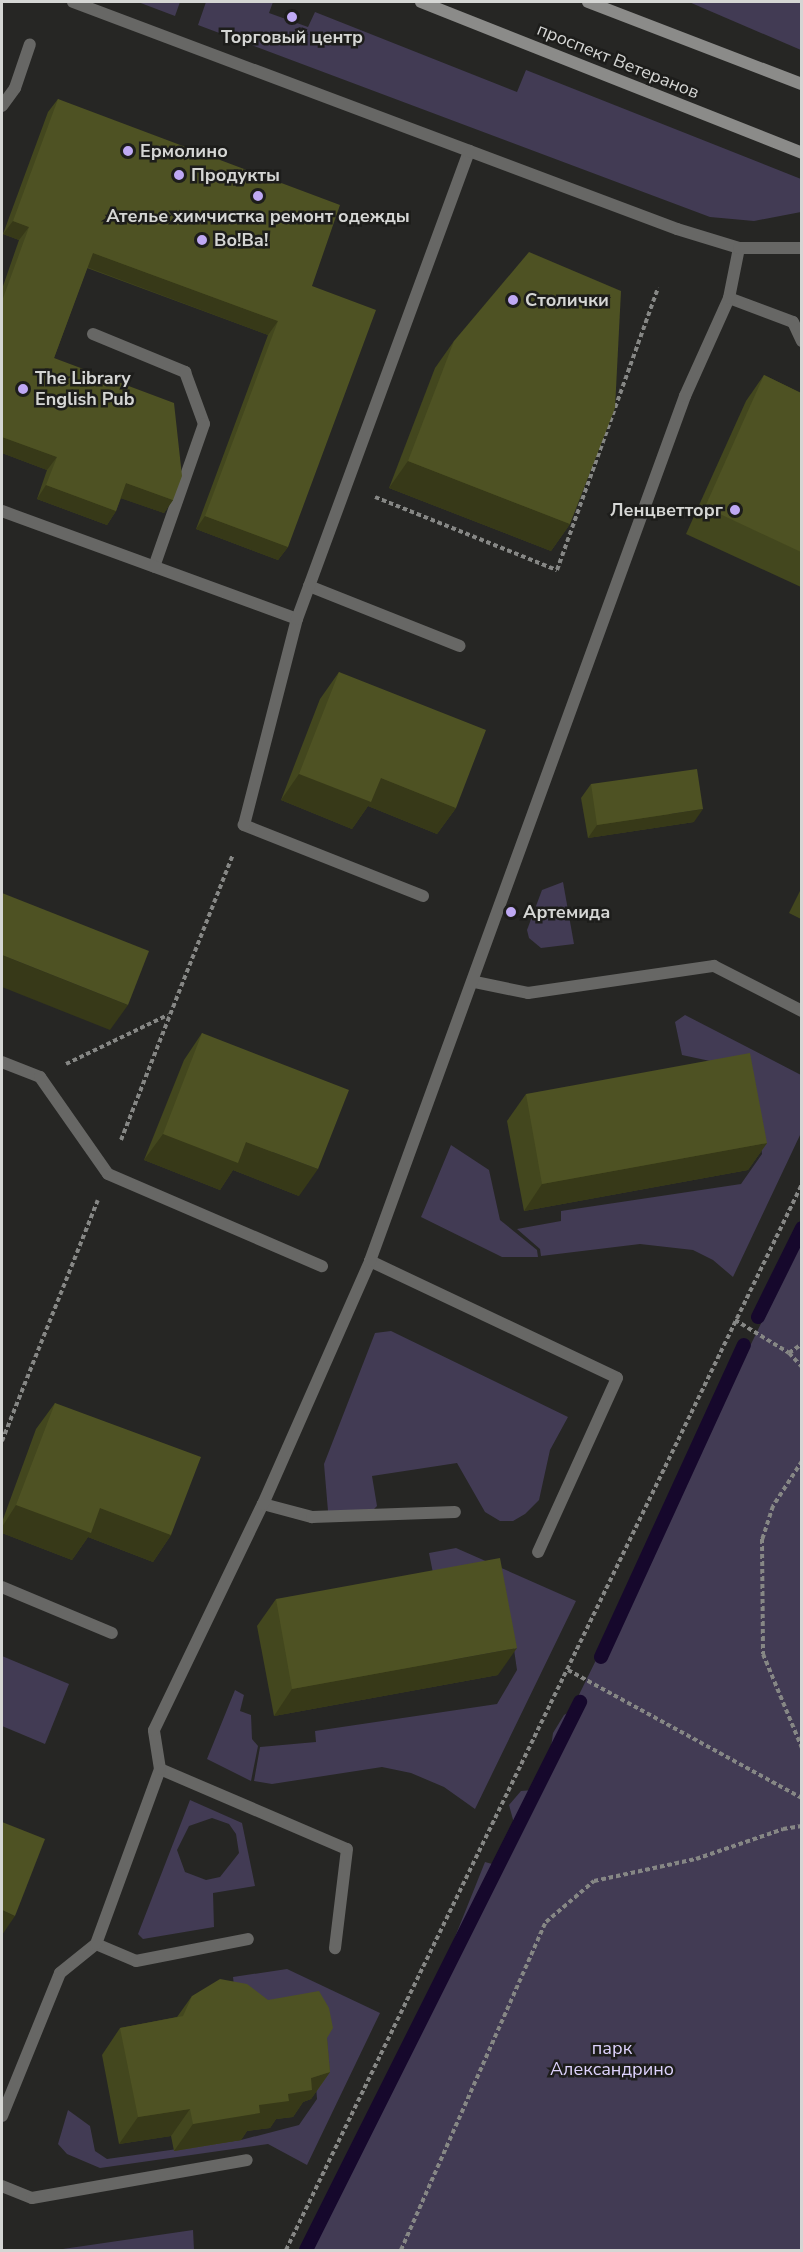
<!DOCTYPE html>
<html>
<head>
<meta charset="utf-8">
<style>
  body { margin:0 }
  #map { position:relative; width:803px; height:2252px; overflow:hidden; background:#262624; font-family:"Nunito Sans",sans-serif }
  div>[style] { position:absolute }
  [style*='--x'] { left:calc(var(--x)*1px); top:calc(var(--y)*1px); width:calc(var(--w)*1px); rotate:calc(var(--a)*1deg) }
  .green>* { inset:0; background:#423b54 }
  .stream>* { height:14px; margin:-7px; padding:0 7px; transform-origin:7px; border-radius:7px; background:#16082c }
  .path>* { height:4px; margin-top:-2px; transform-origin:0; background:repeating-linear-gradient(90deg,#868785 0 4.5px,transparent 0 7.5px) }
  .lane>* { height:12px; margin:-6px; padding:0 6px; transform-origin:6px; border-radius:6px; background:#676765 }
  .street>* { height:12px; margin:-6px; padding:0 6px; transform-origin:6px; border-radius:6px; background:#676765 }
  .secondary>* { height:12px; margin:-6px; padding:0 6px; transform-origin:6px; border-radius:6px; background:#8b8b89 }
  .wall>* { inset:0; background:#43471e }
  .shaded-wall>* { inset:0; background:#373918 }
  .building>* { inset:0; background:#4e5223 }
  .dots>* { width:16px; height:16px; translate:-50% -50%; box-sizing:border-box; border:3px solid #1d1d1b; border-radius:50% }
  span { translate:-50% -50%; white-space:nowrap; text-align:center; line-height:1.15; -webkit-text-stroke:5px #1d1d1b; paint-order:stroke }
  .poi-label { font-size:18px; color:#d5d6d4; font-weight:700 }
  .left { translate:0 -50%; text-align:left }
  .right { translate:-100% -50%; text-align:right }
  .street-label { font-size:18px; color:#d5d6d4 }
  .park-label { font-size:18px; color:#ded3fd }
  .frame { position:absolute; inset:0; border:3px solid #d5d6d4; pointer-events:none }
</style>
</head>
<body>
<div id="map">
  <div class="green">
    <i style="clip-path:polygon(138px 2px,180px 2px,175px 16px)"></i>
    <i style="clip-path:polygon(206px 2px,273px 2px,269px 13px,308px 27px,315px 12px,517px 92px,526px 70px,801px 179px,801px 212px,754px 221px,710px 217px,198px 25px)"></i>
    <i style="clip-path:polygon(689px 2px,801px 2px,801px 50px)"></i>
    <i style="clip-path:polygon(563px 882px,574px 944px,541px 948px,529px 938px,527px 930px,542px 890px)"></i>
    <i style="clip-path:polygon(685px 1015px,801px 1075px,801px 1133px,733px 1277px,713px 1260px,693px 1250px,640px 1244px,541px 1256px,540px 1249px,517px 1229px,561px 1221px,561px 1211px,741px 1184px,762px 1154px,752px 1070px,682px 1055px,675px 1022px)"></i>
    <i style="clip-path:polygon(451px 1145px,489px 1170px,500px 1220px,537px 1250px,538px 1257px,502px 1257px,421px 1217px)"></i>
    <i style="clip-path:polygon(801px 1241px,801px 2250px,308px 2250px,431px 1997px,485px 1862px,496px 1865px,515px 1827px,509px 1805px,521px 1791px,533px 1790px,550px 1755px,553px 1733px,564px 1715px,571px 1711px,684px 1481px,697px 1445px,707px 1435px)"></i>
    <i style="clip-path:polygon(391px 1331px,568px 1417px,550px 1450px,539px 1500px,525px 1514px,513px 1521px,500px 1521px,485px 1512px,457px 1463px,372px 1476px,377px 1506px,373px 1510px,328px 1511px,324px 1464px,375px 1333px)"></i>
    <i style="clip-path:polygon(456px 1548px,576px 1601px,475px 1809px,444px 1787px,411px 1773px,382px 1767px,272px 1784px,254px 1781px,260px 1747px,316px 1742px,315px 1731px,497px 1704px,517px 1670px,505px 1588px,436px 1588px,429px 1553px)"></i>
    <i style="clip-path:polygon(2px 1656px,69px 1684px,45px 1744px,2px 1726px)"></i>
    <i style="clip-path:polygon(235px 1690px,244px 1695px,240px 1711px,251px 1715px,252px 1739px,258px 1746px,251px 1781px,207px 1759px)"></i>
    <i style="clip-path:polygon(evenodd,190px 1800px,242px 1823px,255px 1886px,213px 1893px,214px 1927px,143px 1939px,138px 1934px,190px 1800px,212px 1818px,229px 1824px,236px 1834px,239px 1853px,220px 1877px,206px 1880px,185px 1872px,177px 1850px,189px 1826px,212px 1818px)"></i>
    <i style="clip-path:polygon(287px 1969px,380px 2013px,307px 2165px,268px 2144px,100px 2168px,67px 2154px,58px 2144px,68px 2110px,90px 2126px,95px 2151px,107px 2159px,241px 2140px,299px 2125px,317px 2099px,314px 2059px,236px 2004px,233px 1977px)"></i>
    <i style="clip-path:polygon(193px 2230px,194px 2250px,56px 2250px)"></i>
  </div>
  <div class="stream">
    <i style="--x:758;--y:1317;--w:99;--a:-63.7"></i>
    <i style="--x:601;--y:1657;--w:343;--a:-65.4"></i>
    <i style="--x:306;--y:2250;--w:613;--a:-63.43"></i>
  </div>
  <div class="path">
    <i style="--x:375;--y:497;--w:196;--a:21.9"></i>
    <i style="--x:557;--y:570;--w:300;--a:-70.3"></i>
    <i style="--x:66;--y:1064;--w:113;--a:-25.7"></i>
    <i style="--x:121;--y:1140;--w:307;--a:-68.6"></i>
    <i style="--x:735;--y:1320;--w:63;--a:31.4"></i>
    <i style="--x:789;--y:1353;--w:19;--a:47"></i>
    <i style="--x:789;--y:1353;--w:16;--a:-35"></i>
    <i style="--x:2;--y:1441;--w:259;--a:-68.3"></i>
    <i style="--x:802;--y:1461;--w:54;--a:122.8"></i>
    <i style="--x:773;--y:1506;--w:35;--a:108"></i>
    <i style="--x:762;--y:1539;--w:115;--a:89.5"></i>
    <i style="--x:763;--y:1654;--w:102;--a:67.5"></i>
    <i style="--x:568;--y:1670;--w:267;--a:28.7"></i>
    <i style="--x:286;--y:2250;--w:1184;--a:-64.17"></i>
    <i style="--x:401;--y:2250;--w:359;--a:-66.2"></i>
    <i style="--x:546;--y:1922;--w:63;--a:-40.5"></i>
    <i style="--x:594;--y:1881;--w:104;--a:-12.2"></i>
    <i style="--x:696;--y:1859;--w:92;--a:-19"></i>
    <i style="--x:783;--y:1829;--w:19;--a:-9"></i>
  </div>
  <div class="lane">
    <i style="--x:2;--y:106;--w:22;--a:-54"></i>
    <i style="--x:15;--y:88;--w:46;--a:-71.2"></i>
    <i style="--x:729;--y:298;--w:68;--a:20.6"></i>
    <i style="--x:793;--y:322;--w:21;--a:65"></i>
    <i style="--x:93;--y:334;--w:100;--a:22.4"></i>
    <i style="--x:185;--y:372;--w:55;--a:69.9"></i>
    <i style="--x:204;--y:424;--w:151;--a:109.3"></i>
    <i style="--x:2;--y:511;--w:314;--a:20.1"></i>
    <i style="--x:309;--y:586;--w:162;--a:21.7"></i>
    <i style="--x:423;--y:896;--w:193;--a:-158.4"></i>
    <i style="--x:244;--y:825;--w:213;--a:-75.6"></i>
    <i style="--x:297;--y:619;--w:499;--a:-69.8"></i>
    <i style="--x:475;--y:982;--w:54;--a:11.7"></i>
    <i style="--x:528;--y:993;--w:188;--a:-8.3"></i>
    <i style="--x:714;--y:966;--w:99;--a:27.1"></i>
    <i style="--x:2;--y:1062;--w:41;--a:21.5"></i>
    <i style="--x:40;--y:1077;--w:118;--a:55"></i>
    <i style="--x:108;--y:1174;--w:233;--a:23.3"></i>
    <i style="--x:370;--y:1261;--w:273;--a:25.3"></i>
    <i style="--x:617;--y:1378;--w:191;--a:114.4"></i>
    <i style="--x:263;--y:1504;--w:51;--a:14.9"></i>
    <i style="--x:312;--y:1517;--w:143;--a:-2"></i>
    <i style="--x:2;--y:1587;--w:119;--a:22.7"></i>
    <i style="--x:160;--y:1769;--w:203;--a:23.2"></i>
    <i style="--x:347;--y:1849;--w:100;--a:96.9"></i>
    <i style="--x:96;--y:1944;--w:43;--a:23"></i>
    <i style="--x:136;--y:1961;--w:114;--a:-11.1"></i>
    <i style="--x:2;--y:2116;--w:154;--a:-67.9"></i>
    <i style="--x:60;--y:1973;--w:46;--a:-38.9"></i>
    <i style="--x:96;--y:1944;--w:186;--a:-69.9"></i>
    <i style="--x:160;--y:1769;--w:39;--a:-99"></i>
    <i style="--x:154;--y:1730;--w:251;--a:-64.3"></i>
    <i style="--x:263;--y:1504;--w:266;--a:-66.2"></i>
    <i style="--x:370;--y:1261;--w:921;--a:-69.99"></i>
    <i style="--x:685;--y:396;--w:107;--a:-65.8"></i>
    <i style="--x:729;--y:298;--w:51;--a:-78.7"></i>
    <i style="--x:2;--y:2186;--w:32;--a:22"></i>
    <i style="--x:32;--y:2198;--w:218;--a:-10"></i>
  </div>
  <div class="street">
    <i style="--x:73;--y:2;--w:645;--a:20.6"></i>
    <i style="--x:677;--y:229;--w:65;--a:17"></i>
    <i style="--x:739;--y:248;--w:63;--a:0"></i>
  </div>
  <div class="secondary">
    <i style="--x:421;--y:2;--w:410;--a:21.6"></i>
    <i style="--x:588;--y:2;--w:229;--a:21"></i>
  </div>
  <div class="wall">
    <i style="clip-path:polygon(58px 99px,312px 286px,288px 547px,278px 560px,196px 529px,268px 335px,87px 268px,54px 358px,173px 500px,164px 513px,121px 498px,116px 511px,107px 525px,37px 499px,47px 470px,2px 453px,2px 289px,19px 240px,3px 234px,48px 112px)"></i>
    <i style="clip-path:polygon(454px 341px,570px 524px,551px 551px,389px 488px,435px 368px)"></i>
    <i style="clip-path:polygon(764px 375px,801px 393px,801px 587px,686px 534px,746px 401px)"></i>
    <i style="clip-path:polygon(339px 672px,456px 808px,437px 834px,368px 806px,352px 829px,281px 800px,320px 699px)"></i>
    <i style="clip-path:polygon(591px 784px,694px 822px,588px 838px,581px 798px)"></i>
    <i style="clip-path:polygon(801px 889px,801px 919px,789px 913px)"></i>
    <i style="clip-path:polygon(202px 1033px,299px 1196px,233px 1170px,220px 1190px,144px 1160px,184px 1060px)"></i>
    <i style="clip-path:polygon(526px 1094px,767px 1143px,748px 1170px,524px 1211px,507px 1121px)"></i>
    <i style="clip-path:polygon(55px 1403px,171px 1535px,153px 1562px,88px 1537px,72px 1560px,2px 1533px,2px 1522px,36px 1429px)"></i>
    <i style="clip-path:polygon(276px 1599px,498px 1675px,274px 1716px,257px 1626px)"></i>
    <i style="clip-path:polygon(192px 1996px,268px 2000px,327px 2038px,330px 2072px,311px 2099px,303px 2102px,293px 2117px,276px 2119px,270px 2128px,247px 2131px,241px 2140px,174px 2151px,171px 2136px,119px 2144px,102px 2055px,120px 2028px,177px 2017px)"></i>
  </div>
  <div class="shaded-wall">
    <i style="clip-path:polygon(13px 221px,29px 227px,19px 240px,3px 234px)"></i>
    <i style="clip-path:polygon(93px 253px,278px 321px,268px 335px,84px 266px)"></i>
    <i style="clip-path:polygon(2px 437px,57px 457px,47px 470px,2px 453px)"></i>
    <i style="clip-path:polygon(408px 461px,570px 524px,551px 551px,389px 488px)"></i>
    <i style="clip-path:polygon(126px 483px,173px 500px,164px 513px,117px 497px)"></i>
    <i style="clip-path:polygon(46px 485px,116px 511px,107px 525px,37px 499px)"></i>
    <i style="clip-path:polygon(205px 516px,288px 547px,278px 560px,196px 529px)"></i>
    <i style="clip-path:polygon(299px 774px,381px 778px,456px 808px,437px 834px,368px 806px,352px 829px,281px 800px)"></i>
    <i style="clip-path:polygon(703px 809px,694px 822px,588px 838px,597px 825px)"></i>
    <i style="clip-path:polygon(2px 955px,128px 1005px,110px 1030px,2px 987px)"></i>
    <i style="clip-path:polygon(163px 1134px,246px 1142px,318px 1169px,299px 1196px,233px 1170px,220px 1190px,144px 1160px)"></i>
    <i style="clip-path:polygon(767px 1143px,748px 1170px,524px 1211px,542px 1184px)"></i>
    <i style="clip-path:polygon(16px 1505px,100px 1508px,171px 1535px,153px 1562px,88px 1537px,72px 1560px,2px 1533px,2px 1527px)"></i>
    <i style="clip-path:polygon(517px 1648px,498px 1675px,274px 1716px,292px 1689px)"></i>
    <i style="clip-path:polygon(2px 1910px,15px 1916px,2px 1935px)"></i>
    <i style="clip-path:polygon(330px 2072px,311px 2099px,303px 2102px,293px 2117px,276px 2119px,270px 2128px,247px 2131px,241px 2140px,174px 2151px,193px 2124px,288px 2094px,311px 2078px)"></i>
    <i style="clip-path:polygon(190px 2109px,171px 2136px,119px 2144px,138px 2117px)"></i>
  </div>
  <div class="building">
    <i style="clip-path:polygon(58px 99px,340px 205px,312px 286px,376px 310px,288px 547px,205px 516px,278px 321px,93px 253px,54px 358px,174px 403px,182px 476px,173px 500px,126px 483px,116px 511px,46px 485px,57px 457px,2px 437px,2px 301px,29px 227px,13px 221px)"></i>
    <i style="clip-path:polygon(529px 252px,621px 291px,615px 408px,570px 524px,408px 461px,454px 341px)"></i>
    <i style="clip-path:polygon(764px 375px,801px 393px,801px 552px,705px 507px)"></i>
    <i style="clip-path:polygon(339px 672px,486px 730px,456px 808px,381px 778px,371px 802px,299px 774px)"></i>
    <i style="clip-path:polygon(697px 769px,703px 809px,597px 825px,591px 784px)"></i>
    <i style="clip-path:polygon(2px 893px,149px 951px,128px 1005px,2px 955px)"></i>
    <i style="clip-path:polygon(202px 1033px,349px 1090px,318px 1169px,246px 1142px,238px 1163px,163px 1134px)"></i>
    <i style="clip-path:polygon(750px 1053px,767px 1143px,542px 1184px,526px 1094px)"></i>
    <i style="clip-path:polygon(55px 1403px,201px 1457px,171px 1535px,100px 1508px,91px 1533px,16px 1505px)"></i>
    <i style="clip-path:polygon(500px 1558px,517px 1648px,292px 1689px,276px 1599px)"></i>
    <i style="clip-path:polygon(2px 1822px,45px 1839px,15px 1916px,2px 1910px)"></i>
    <i style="clip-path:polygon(220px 1979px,247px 1984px,268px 2000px,319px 1991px,329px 2008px,333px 2028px,327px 2038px,330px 2072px,311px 2078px,312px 2090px,288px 2094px,289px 2101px,259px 2105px,260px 2113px,193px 2124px,190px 2109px,138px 2117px,120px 2028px,183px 2016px,192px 1996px)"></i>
  </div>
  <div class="dots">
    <i style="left:292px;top:17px;background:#bfa9f4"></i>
    <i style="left:128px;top:151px;background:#bfa9f4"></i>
    <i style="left:179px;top:175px;background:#bfa9f4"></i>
    <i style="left:258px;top:196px;background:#bfa9f4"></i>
    <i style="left:202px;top:240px;background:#bfa9f4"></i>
    <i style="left:513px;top:300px;background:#bfa9f4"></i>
    <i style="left:23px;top:389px;background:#bfa9f4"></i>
    <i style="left:735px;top:510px;background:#bfa9f4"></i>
    <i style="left:511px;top:912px;background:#bfa9f4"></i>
  </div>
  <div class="poi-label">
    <span style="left:292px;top:37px">Торговый центр</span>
    <span class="left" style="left:140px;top:151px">Ермолино</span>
    <span class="left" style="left:191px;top:175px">Продукты</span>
    <span style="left:258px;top:216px">Ателье химчистка ремонт одежды</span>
    <span class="left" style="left:214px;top:240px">Во!Ва!</span>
    <span class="left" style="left:525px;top:300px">Столички</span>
    <span class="left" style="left:35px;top:389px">The Library<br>English Pub</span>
    <span class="right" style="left:723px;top:510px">Ленцветторг</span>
    <span class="left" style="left:523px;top:912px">Артемида</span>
  </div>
  <div class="street-label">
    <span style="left:618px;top:61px;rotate:22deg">проспект Ветеранов</span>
  </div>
  <div class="park-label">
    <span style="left:612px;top:2059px">парк<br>Александрино</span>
  </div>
  <div class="frame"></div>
</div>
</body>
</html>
